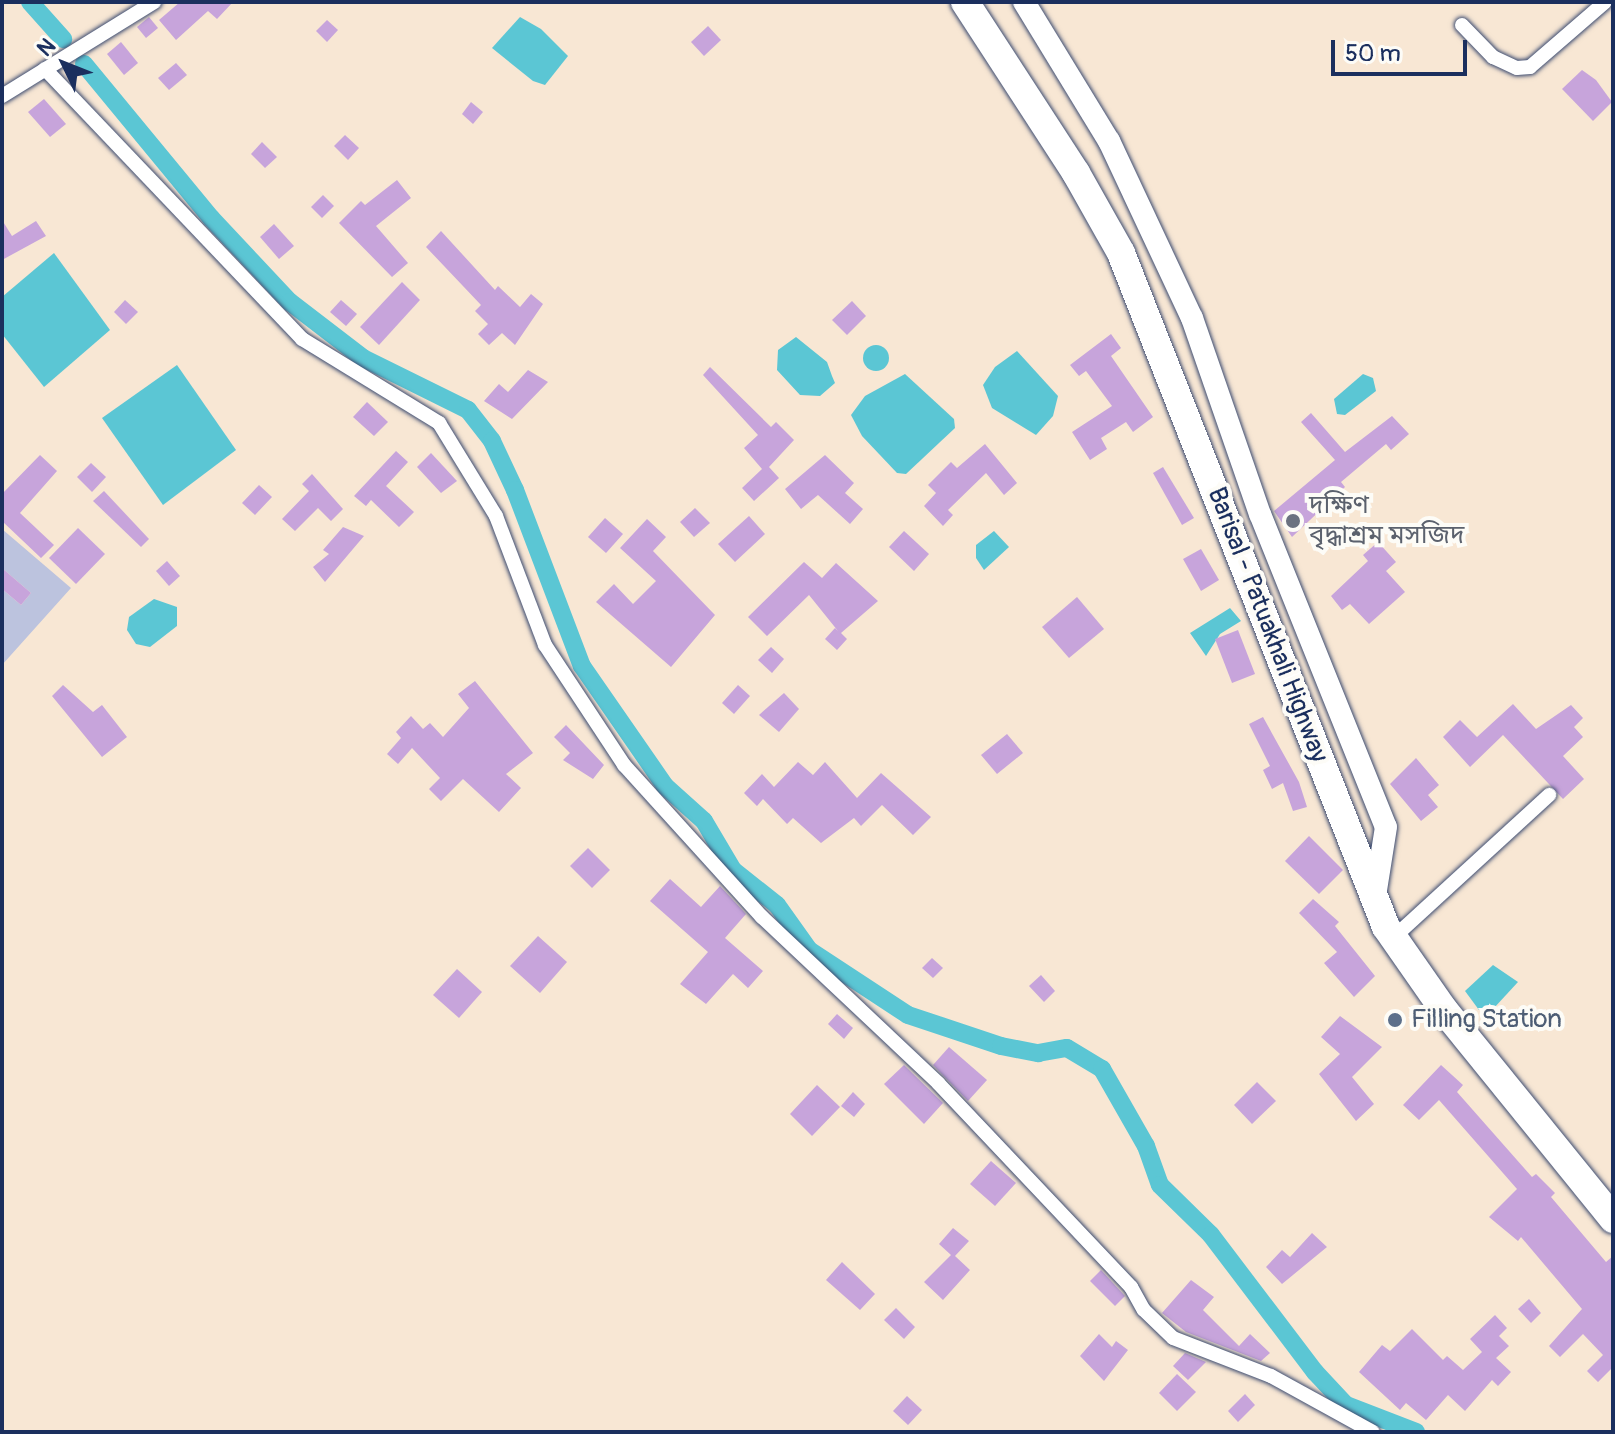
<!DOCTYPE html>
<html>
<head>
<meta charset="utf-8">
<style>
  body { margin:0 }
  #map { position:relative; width:1615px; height:1434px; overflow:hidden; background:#f8e7d4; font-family:Pangolin,"Noto Sans Bengali",sans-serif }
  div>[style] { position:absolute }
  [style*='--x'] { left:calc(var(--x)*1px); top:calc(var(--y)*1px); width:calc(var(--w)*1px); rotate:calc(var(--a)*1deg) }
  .industrial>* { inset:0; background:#bcc3de }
  .water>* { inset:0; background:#5bc6d4 }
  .round { border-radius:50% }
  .canal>* { height:18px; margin:-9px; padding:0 9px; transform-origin:9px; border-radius:9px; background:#5bc6d4 }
  .building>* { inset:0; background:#c7a4db }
  .roads { filter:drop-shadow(0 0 2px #3c4b70) drop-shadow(0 0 2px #3c4b70) }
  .street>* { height:14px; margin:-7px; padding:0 7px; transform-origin:7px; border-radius:7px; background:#fff }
  .secondary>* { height:22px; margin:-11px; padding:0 11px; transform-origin:11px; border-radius:11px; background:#fff }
  .highway>* { height:28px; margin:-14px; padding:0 14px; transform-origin:14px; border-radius:14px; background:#fff }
  .dots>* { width:22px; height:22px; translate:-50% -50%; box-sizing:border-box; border:4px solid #fdfcf7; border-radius:50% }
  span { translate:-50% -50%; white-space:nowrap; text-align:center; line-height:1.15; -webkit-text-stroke:8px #fdfcf7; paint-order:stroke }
  .worship-label { font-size:26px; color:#5b616d }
  .left { translate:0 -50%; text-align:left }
  .street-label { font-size:26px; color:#1b2f5e }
  .service-label { font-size:26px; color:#4e5e75 }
  .frame { position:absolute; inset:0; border:4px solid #1b2f5e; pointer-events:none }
  .north { position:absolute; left:24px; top:24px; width:80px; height:80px; -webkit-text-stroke:6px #fdfcf7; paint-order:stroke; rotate:313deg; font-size:22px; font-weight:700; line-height:32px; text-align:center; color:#1b2f5e }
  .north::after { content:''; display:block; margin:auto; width:28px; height:36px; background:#1b2f5e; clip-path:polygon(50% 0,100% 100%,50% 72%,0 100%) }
  .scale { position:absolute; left:1331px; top:40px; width:136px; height:36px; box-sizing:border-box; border:4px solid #1b2f5e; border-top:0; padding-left:10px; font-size:24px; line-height:28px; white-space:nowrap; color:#1b2f5e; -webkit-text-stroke:6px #fdfcf7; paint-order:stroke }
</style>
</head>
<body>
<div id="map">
  <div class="industrial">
    <i style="clip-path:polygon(2px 529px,71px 588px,2px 665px,2px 589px,21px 605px,31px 593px,2px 568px)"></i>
  </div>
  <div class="water">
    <i style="clip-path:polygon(520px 17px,541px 29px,568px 56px,545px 85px,533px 81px,492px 48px)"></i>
    <i style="clip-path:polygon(54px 253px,110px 330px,44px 387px,2px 334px,2px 297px)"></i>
    <i style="clip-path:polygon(796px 337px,827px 362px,832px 376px,835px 383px,820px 396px,800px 395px,777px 370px,778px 350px)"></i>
    <i class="round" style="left:863px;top:345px;width:26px;height:26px"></i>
    <i style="clip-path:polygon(1017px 351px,1058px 396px,1053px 416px,1036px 435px,992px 408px,983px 385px,995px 367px)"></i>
    <i style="clip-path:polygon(177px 365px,236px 450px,163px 505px,102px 418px)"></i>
    <i style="clip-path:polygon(905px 374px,954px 419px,955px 428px,906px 474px,897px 473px,862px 436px,851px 415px,865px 396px)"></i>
    <i style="clip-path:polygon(1363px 374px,1373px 378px,1376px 391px,1345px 415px,1337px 414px,1334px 399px)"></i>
    <i style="clip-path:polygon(994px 531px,1009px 547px,984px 570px,976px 558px,976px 545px)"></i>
    <i style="clip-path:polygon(154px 599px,177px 607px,177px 626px,150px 647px,136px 644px,127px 630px,129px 617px)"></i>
    <i style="clip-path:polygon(1230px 608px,1241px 621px,1220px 634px,1206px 656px,1190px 633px)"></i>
    <i style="clip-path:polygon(1493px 965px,1518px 982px,1494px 1008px,1479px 1010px,1465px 991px)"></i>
  </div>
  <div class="canal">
    <i style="--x:30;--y:2;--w:50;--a:48.3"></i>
    <i style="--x:84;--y:64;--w:200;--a:50.5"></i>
    <i style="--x:211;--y:218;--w:115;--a:46.8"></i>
    <i style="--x:290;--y:302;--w:92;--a:37.5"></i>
    <i style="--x:363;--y:358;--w:117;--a:26.3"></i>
    <i style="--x:468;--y:410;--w:39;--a:52"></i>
    <i style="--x:492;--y:441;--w:54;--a:64.9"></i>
    <i style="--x:515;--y:490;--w:188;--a:69.2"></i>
    <i style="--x:582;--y:666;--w:146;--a:55.3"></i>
    <i style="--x:665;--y:786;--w:52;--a:41.9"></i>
    <i style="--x:704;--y:821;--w:57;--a:59.4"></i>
    <i style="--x:733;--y:870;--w:56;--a:38.5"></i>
    <i style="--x:777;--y:905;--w:55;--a:54.6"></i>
    <i style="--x:809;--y:950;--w:118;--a:33.3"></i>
    <i style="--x:908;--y:1015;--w:98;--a:18.4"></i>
    <i style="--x:1001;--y:1046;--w:38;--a:11"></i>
    <i style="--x:1038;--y:1053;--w:29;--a:-10"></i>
    <i style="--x:1067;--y:1048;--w:41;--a:31"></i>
    <i style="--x:1102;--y:1069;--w:89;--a:60.3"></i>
    <i style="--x:1146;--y:1146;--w:41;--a:70.3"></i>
    <i style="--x:1160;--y:1185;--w:71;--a:44.4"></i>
    <i style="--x:1211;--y:1235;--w:172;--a:52.8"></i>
    <i style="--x:1315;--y:1372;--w:45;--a:46.8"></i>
    <i style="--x:1346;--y:1405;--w:75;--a:21.1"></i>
  </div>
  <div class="building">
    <i style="clip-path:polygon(180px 2px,233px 2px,217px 19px,208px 11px,176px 40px,159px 20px)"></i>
    <i style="clip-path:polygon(149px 17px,158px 28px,146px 38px,137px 27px)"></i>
    <i style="clip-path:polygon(327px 20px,338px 30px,327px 42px,316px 31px)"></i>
    <i style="clip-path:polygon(708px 26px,721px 40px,704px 56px,691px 42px)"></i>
    <i style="clip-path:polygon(121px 42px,138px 63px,124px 75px,107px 54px)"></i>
    <i style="clip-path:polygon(176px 63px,187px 75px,169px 90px,158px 78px)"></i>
    <i style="clip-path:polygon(1582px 70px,1596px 80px,1612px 102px,1593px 121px,1562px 89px)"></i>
    <i style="clip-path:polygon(44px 99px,66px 124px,50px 137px,28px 112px)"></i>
    <i style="clip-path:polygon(471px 102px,483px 112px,473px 124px,462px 114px)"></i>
    <i style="clip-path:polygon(345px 135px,359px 148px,348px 160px,334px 146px)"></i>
    <i style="clip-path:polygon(262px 142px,277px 157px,265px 168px,251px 154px)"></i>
    <i style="clip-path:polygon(397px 180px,411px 198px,376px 226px,408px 263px,392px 277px,339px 223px,361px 201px,365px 205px)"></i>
    <i style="clip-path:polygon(323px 195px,334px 206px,322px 218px,311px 207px)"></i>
    <i style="clip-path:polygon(2px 220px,12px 236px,36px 221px,46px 236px,2px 260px)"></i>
    <i style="clip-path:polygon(274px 224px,294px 246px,279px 259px,260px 237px)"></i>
    <i style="clip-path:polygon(441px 231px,495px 290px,498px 286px,520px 307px,531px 294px,543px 304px,515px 345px,502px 333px,489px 345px,478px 334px,488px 324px,475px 311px,481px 305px,426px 247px)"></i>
    <i style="clip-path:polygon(402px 282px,420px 300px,379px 345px,360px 327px)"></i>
    <i style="clip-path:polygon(125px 300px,138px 312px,126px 324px,114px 312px)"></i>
    <i style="clip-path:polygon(341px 300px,357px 314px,346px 326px,330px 312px)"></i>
    <i style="clip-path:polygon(852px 301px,866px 316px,847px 335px,832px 320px)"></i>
    <i style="clip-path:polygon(1111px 334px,1121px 348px,1111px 356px,1153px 417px,1133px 432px,1126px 422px,1101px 438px,1107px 449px,1090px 460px,1072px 432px,1112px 406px,1086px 371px,1079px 376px,1070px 365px)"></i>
    <i style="clip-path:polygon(710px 367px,771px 427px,776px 422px,794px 440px,769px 467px,779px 478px,754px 501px,742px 488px,762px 469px,744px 448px,758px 435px,703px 375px)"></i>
    <i style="clip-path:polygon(528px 370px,548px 382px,512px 419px,484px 401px,499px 384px,508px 392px)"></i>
    <i style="clip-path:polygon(367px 402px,388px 422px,374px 436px,353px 417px)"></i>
    <i style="clip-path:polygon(1311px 413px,1345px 452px,1392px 416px,1409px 434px,1391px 450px,1386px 444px,1341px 482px,1345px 487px,1292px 537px,1274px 511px,1335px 460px,1301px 422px)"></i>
    <i style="clip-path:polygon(985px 444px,1017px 483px,1004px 495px,986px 473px,948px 510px,953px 515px,943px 526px,924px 506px,936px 493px,928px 485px,951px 462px,957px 468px)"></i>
    <i style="clip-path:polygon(396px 451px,408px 462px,386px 486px,414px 512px,399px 527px,371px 500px,366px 506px,354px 496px)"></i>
    <i style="clip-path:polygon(431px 453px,457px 481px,441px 493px,417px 467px)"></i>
    <i style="clip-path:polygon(40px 455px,57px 471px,20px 513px,54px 545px,41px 558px,2px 521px,2px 494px)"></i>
    <i style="clip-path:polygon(825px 455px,854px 483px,845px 493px,863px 509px,850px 524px,818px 495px,801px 509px,785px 489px)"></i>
    <i style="clip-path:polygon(91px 463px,106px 477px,92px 492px,77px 477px)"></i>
    <i style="clip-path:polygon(1163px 467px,1194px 518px,1182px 525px,1153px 473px)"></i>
    <i style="clip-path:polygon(312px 474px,343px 509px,331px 521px,318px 508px,295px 531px,282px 519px,309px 491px,302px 484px)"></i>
    <i style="clip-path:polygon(259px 485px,272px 497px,255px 515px,242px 503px)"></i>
    <i style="clip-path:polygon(104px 491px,149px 539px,141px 547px,93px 501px)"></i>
    <i style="clip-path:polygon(695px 508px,710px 523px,694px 537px,680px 522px)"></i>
    <i style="clip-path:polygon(749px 516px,765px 534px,735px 562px,718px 544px)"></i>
    <i style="clip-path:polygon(605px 518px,623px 534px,606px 553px,588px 537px)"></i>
    <i style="clip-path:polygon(647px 519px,666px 537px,653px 551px,715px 615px,671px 667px,596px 602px,614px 584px,633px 604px,656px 581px,620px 548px)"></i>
    <i style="clip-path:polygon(343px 527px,364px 536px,325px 582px,313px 567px,329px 554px,323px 550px)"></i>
    <i style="clip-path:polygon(78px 528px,105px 554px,76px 584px,49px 558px)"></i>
    <i style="clip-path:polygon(904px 531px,929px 554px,914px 571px,889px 547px)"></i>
    <i style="clip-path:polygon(1378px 542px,1396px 562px,1386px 571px,1405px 592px,1369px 624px,1350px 604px,1342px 610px,1331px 596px,1368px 561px,1363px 555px)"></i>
    <i style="clip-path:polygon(1201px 549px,1219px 580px,1201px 591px,1183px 559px)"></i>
    <i style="clip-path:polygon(167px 561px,180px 576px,169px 586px,156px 571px)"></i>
    <i style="clip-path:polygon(804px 562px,822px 578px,836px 563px,878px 601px,841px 633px,847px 639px,837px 650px,825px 639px,835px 628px,838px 631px,809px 595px,767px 636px,748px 617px)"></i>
    <i style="clip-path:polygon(2px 568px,31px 593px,21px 605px,2px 589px)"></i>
    <i style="clip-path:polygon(1077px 597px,1104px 629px,1069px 658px,1042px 627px)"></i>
    <i style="clip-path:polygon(1238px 630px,1255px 674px,1232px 683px,1215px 639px)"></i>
    <i style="clip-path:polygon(771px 647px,784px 659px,772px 673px,758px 660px)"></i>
    <i style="clip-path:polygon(475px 681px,533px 753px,506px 774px,521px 788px,499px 812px,463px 779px,441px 801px,429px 789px,440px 778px,412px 748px,398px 764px,387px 754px,401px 738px,396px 732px,411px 716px,423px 729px,430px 723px,443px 737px,469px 708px,458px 694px)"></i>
    <i style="clip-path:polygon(63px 685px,93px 712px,102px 705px,127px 737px,102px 757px,52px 696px)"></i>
    <i style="clip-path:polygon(738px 685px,750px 696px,734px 714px,722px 703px)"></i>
    <i style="clip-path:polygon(784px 693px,799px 709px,779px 732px,759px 715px)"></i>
    <i style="clip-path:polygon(1513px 704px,1536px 729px,1571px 705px,1583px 718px,1574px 727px,1583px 737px,1563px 756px,1584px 779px,1563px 799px,1503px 735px,1470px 767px,1443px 737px,1460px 720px,1477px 737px)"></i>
    <i style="clip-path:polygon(1263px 717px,1299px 782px,1307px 807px,1293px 811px,1283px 783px,1272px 789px,1263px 770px,1270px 766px,1249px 724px)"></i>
    <i style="clip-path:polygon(566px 725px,604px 765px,593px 779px,563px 760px,570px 753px,554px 737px)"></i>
    <i style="clip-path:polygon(1007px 734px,1023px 753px,997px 774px,981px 755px)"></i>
    <i style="clip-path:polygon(1416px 758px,1439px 785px,1428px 795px,1438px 807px,1421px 821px,1390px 784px)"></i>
    <i style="clip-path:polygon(798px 762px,813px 775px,825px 762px,857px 798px,881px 773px,931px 817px,913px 835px,882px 805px,861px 826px,854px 818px,821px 843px,793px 818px,787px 824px,763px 799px,757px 806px,744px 793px,762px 774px,774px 787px)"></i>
    <i style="clip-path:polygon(1309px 836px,1343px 870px,1319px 894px,1285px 861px)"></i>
    <i style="clip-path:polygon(588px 848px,610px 870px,592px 888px,570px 866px)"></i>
    <i style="clip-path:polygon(670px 879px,701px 907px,720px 886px,746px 914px,725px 938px,763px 971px,748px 988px,733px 974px,706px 1004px,680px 984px,708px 952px,650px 901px)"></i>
    <i style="clip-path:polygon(1313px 899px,1339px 922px,1335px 926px,1375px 976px,1354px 997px,1324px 963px,1337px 952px,1299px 913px)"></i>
    <i style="clip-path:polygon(538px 936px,567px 962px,540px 993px,510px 966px)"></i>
    <i style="clip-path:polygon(932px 958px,943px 968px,933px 978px,922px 968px)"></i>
    <i style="clip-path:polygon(457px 969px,482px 992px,459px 1018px,433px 995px)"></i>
    <i style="clip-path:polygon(1041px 975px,1055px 991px,1044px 1002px,1029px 986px)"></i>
    <i style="clip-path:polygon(837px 1014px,853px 1028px,844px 1039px,828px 1024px)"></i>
    <i style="clip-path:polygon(1340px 1016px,1382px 1047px,1352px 1077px,1374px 1104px,1356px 1121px,1319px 1074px,1340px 1054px,1321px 1037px)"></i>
    <i style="clip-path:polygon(949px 1047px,987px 1080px,968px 1101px,933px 1065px)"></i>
    <i style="clip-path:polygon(904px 1065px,943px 1103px,924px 1124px,884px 1084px)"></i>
    <i style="clip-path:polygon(1441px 1065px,1463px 1085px,1457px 1092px,1532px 1177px,1536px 1174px,1555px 1193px,1551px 1197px,1606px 1262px,1613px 1256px,1613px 1367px,1598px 1382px,1587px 1371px,1603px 1355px,1583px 1334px,1560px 1357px,1549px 1346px,1582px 1309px,1521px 1237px,1518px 1241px,1489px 1217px,1517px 1189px,1439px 1100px,1419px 1120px,1403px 1105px)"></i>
    <i style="clip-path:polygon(1257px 1082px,1276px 1101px,1252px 1124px,1234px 1105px)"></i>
    <i style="clip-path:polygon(817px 1085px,840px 1107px,812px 1136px,790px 1114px)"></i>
    <i style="clip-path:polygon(853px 1092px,865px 1104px,854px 1117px,841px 1106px)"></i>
    <i style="clip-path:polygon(991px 1161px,1016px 1183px,995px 1206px,970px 1184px)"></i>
    <i style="clip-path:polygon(953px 1228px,969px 1241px,955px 1256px,970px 1270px,943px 1300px,924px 1282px,951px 1255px,939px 1244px)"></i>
    <i style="clip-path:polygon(1312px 1233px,1327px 1247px,1282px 1284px,1266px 1267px,1282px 1250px,1290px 1257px)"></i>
    <i style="clip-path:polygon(842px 1262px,875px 1294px,860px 1310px,826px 1280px)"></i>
    <i style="clip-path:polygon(1101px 1270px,1125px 1296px,1115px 1306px,1090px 1281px)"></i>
    <i style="clip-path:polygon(1191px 1280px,1214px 1297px,1203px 1310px,1239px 1346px,1250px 1334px,1270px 1353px,1261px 1361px,1186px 1332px,1162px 1313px)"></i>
    <i style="clip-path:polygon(1529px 1299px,1541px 1313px,1531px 1323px,1518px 1309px)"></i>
    <i style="clip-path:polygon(896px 1308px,915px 1327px,904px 1339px,884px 1320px)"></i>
    <i style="clip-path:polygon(1495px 1315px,1507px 1328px,1499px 1336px,1509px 1346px,1496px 1358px,1511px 1372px,1498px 1386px,1492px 1380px,1465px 1411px,1448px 1395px,1426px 1420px,1406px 1403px,1400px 1410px,1359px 1372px,1382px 1345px,1390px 1351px,1412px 1329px,1443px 1360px,1447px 1356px,1463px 1370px,1482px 1352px,1470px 1339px)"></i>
    <i style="clip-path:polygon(1099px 1334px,1112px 1347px,1116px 1341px,1128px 1350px,1104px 1381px,1080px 1356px)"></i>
    <i style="clip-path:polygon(1185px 1353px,1206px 1362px,1188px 1380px,1173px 1366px)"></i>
    <i style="clip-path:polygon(1177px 1374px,1196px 1392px,1177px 1411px,1159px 1393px)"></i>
    <i style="clip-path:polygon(1245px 1394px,1255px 1405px,1238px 1422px,1228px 1411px)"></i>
    <i style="clip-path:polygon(907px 1396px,922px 1410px,908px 1425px,893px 1411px)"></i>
  </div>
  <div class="roads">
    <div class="street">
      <i style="--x:1462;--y:25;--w:45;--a:45.9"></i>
      <i style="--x:1493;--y:57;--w:26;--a:25"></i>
      <i style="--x:1517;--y:68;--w:13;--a:-4"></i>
      <i style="--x:1530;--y:67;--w:99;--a:-40.9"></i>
      <i style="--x:45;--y:69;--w:373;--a:46.4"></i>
      <i style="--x:302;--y:339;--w:161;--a:31.5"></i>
      <i style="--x:439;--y:423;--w:109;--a:58.5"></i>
      <i style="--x:496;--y:516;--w:138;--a:69.2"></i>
      <i style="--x:545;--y:645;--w:144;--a:56.6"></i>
      <i style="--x:624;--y:765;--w:205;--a:47.8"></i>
      <i style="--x:762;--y:917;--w:242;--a:43.3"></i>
      <i style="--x:938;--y:1083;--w:281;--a:46.6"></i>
      <i style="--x:1131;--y:1287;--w:26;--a:61"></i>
      <i style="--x:1144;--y:1310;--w:40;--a:44"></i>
      <i style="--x:1173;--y:1338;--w:105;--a:21.2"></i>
      <i style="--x:1271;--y:1376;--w:116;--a:28.8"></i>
      <i style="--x:2;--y:96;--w:179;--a:-31.7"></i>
      <i style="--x:1393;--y:938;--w:212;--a:-42.5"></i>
    </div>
    <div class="secondary">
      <i style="--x:1024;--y:2;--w:163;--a:58.6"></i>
      <i style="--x:1109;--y:141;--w:195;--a:64.9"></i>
      <i style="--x:1192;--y:318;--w:207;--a:70.9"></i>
      <i style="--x:1260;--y:514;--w:337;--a:68.1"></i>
      <i style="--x:1386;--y:827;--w:77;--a:99"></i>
    </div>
    <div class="highway">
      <i style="--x:965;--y:2;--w:204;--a:57"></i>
      <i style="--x:1076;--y:173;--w:92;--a:60.6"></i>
      <i style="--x:1121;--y:253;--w:724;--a:68.54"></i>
      <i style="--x:1386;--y:927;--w:101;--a:55.1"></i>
      <i style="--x:1444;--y:1010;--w:269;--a:51"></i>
    </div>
  </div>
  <div class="dots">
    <i style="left:1293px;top:521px;background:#6b7280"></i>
    <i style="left:1395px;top:1020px;background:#5c6f8a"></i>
  </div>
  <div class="worship-label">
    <span class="left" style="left:1309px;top:521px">দক্ষিণ<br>বৃদ্ধাশ্রম মসজিদ</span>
  </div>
  <div class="street-label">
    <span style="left:1267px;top:625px;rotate:69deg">Barisal - Patuakhali Highway</span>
  </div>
  <div class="service-label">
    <span class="left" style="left:1411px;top:1020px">Filling Station</span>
  </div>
  <div class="frame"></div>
  <div class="north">N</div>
  <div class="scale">50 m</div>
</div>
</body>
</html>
